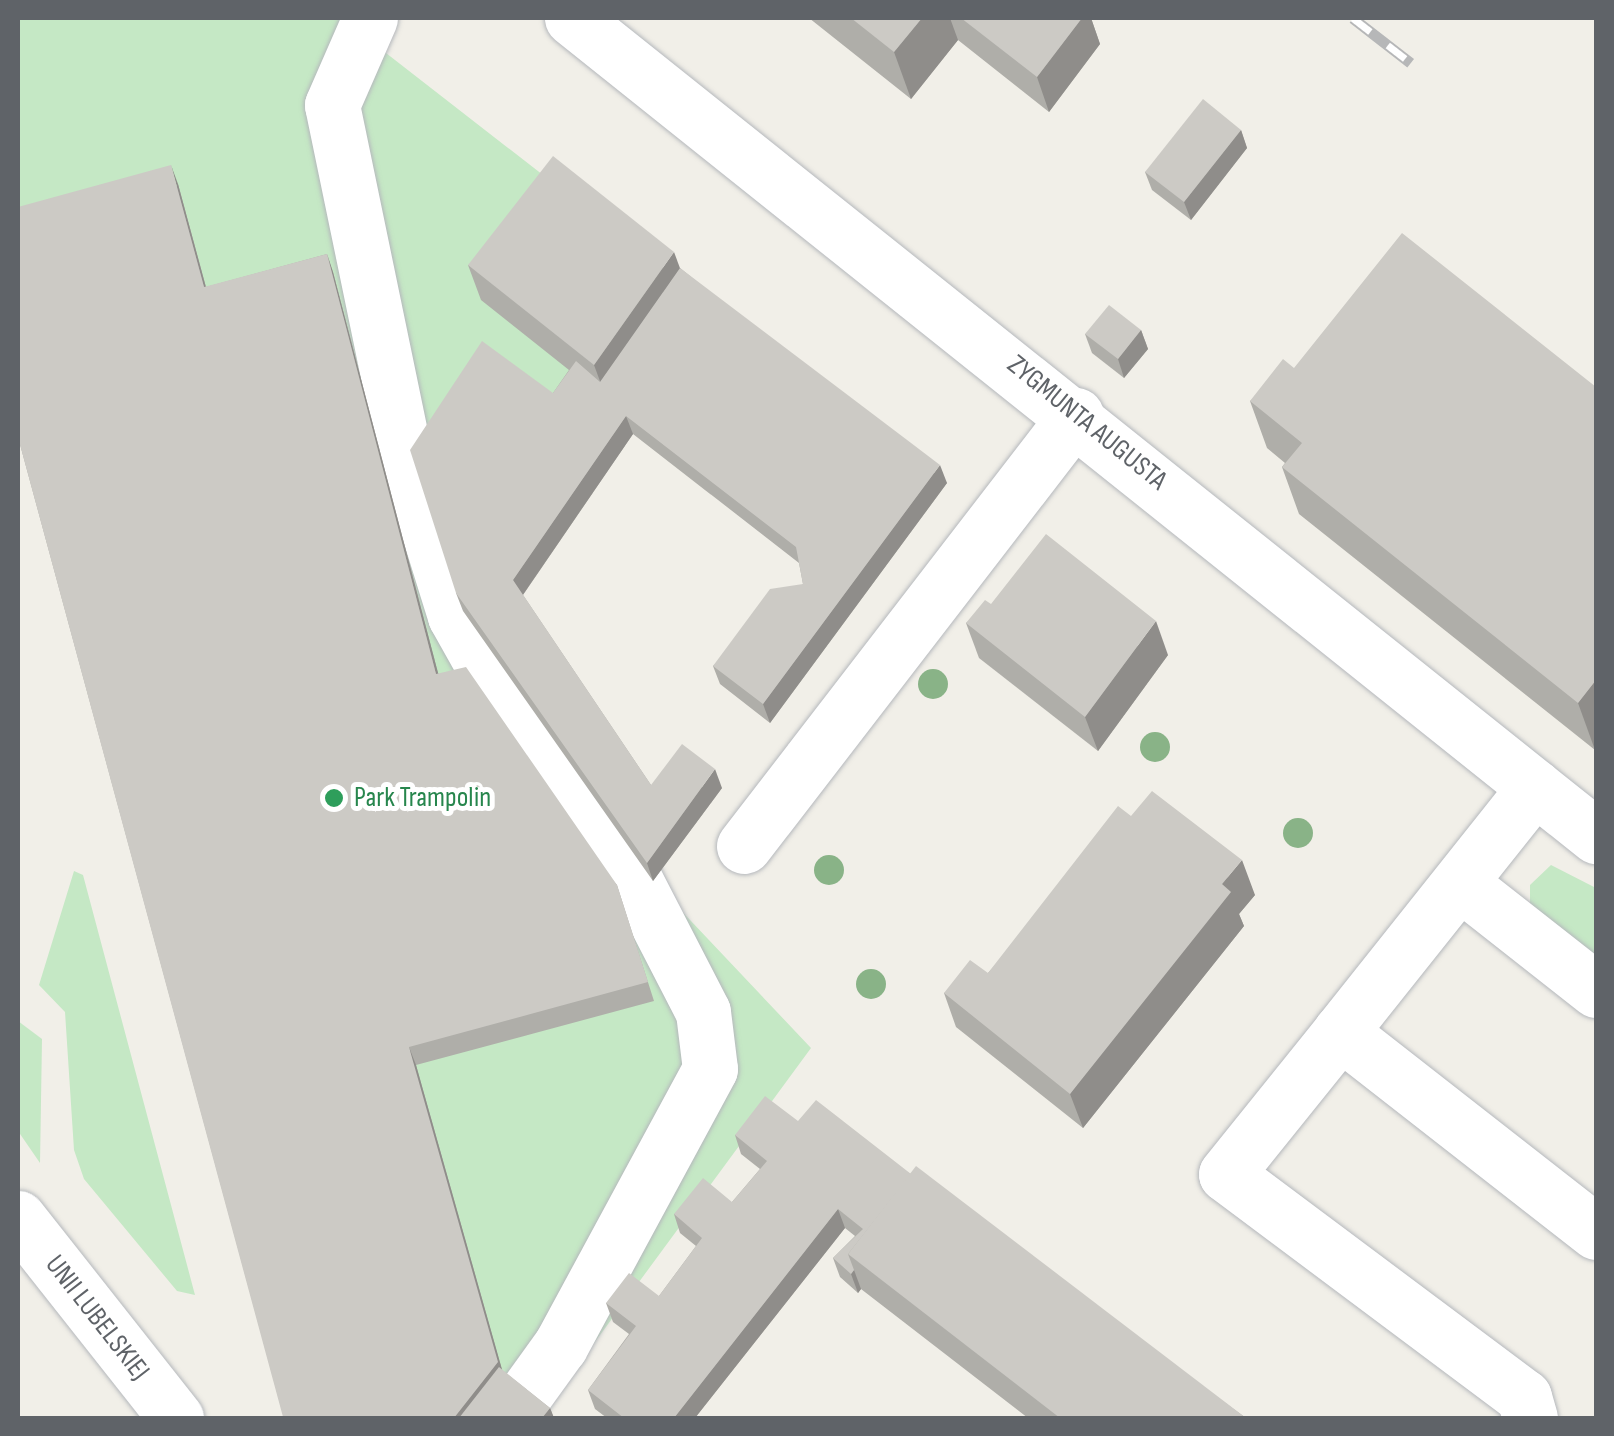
<!DOCTYPE html>
<html>
<head>
<meta charset="utf-8">
<style>
  body { margin:0 }
  #map { position:relative; width:1614px; height:1436px; overflow:hidden; background:#f1efe8; font-family:"Sofia Sans Condensed",sans-serif }
  div>[style] { position:absolute }
  [style*='--x'] { left:calc(var(--x)*1px); top:calc(var(--y)*1px); width:calc(var(--w)*1px); rotate:calc(var(--a)*1deg) }
  .green>* { inset:0; background:#c5e8c5 }
  .roads { filter:drop-shadow(0 0 2px #b5b8bc) drop-shadow(0 0 2px #b5b8bc) }
  .minor>* { height:55px; margin:-27.5px; padding:0 27.5px; transform-origin:27.5px; border-radius:27.5px; background:#fff }
  .rail>* { height:11px; margin-top:-5.5px; transform-origin:0; background:repeating-linear-gradient(90deg,#fff 0 22px,#b6b7b8 0 44px); box-sizing:border-box; border-block:2px solid #b6b7b8 }
  .trees>* { width:30px; height:30px; margin:-15px; border-radius:50%; background:#89b387 }
  .wall>* { inset:0; background:#afaea9 }
  .shaded-wall>* { inset:0; background:#8f8d8a }
  .building>* { inset:0; background:#cccac5 }
  .dots>* { width:28px; height:28px; translate:-50% -50%; box-sizing:border-box; border:5px solid #fff; border-radius:50% }
  span { translate:-50% -50%; white-space:nowrap; text-align:center; line-height:1.15; -webkit-text-stroke:10px #fff; paint-order:stroke }
  .street-label { font-size:28px; color:#5f6368 }
  .leisure-label { font-size:28px; color:#27864d }
  .left { translate:0 -50%; text-align:left }
  .frame { position:absolute; inset:0; border:20px solid #5f6368; pointer-events:none }
</style>
</head>
<body>
<div id="map">
  <div class="green">
    <i style="clip-path:polygon(18px 18px,341px 18px,687px 287px,463px 611px,656px 884px,811px 1048px,539px 1418px,292px 1418px,18px 403px)"></i>
    <i style="clip-path:polygon(1551px 865px,1596px 888px,1596px 961px,1530px 906px,1530px 885px)"></i>
    <i style="clip-path:polygon(74px 871px,83px 875px,195px 1295px,177px 1291px,84px 1179px,74px 1150px,65px 1012px,39px 985px)"></i>
    <i style="clip-path:polygon(18px 1021px,42px 1039px,40px 1163px,18px 1131px)"></i>
  </div>
  <div class="roads">
    <div class="minor">
      <i style="--x:370;--y:18;--w:95;--a:113.6"></i>
      <i style="--x:332;--y:105;--w:354;--a:78.3"></i>
      <i style="--x:404;--y:452;--w:172;--a:72.7"></i>
      <i style="--x:455;--y:616;--w:84;--a:60.7"></i>
      <i style="--x:496;--y:689;--w:236;--a:54"></i>
      <i style="--x:635;--y:880;--w:148;--a:62.7"></i>
      <i style="--x:703;--y:1012;--w:57;--a:83"></i>
      <i style="--x:710;--y:1069;--w:315;--a:118.4"></i>
      <i style="--x:560;--y:1346;--w:89;--a:125.8"></i>
      <i style="--x:572;--y:18;--w:1311;--a:38.62"></i>
      <i style="--x:744;--y:846;--w:544;--a:-52.39"></i>
      <i style="--x:1460;--y:883;--w:173;--a:38.2"></i>
      <i style="--x:1340;--y:1032;--w:313;--a:-51.5"></i>
      <i style="--x:18;--y:1218;--w:255;--a:51.7"></i>
      <i style="--x:1530;--y:1418;--w:22;--a:-106"></i>
      <i style="--x:1524;--y:1397;--w:372;--a:-143.2"></i>
      <i style="--x:1226;--y:1174;--w:182;--a:-51.2"></i>
      <i style="--x:1340;--y:1032;--w:325;--a:38"></i>
    </div>
  </div>
  <div class="rail">
    <i style="--x:1353;--y:18;--w:73;--a:37.8"></i>
  </div>
  <div class="trees">
    <i style="left:933px;top:684px"></i>
    <i style="left:1155px;top:747px"></i>
    <i style="left:1298px;top:833px"></i>
    <i style="left:829px;top:870px"></i>
    <i style="left:871px;top:984px"></i>
  </div>
  <div class="wall">
    <i style="clip-path:polygon(809px 18px,1091px 18px,1100px 44px,1049px 112px,958px 40px,911px 99px)"></i>
    <i style="clip-path:polygon(1241px 130px,1247px 148px,1191px 220px,1152px 190px,1145px 172px)"></i>
    <i style="clip-path:polygon(178px 184px,206px 287px,327px 254px,333px 272px,438px 673px,617px 885px,654px 1001px,416px 1065px,502px 1370px,550px 1408px,554px 1418px,284px 1418px,18px 437px)"></i>
    <i style="clip-path:polygon(468px 265px,680px 268px,947px 483px,770px 723px,720px 684px,713px 666px,803px 584px,799px 563px,633px 434px,523px 595px,651px 785px,722px 788px,653px 881px,463px 611px,456px 593px,553px 393px,569px 370px,481px 300px)"></i>
    <i style="clip-path:polygon(1141px 330px,1148px 349px,1124px 378px,1092px 353px,1085px 334px)"></i>
    <i style="clip-path:polygon(1294px 368px,1596px 387px,1595px 750px,1299px 514px,1282px 467px,1285px 463px,1267px 448px,1250px 401px)"></i>
    <i style="clip-path:polygon(991px 604px,1168px 655px,1098px 751px,979px 658px,966px 623px)"></i>
    <i style="clip-path:polygon(1131px 816px,1255px 895px,1239px 914px,1244px 926px,1083px 1128px,956px 1027px,944px 993px,988px 973px)"></i>
    <i style="clip-path:polygon(798px 1121px,911px 1174px,1246px 1418px,1028px 1418px,861px 1289px,858px 1293px,840px 1277px,833px 1258px,855px 1236px,845px 1228px,695px 1418px,607px 1418px,595px 1409px,588px 1390px,629px 1334px,613px 1322px,606px 1303px,659px 1296px,696px 1246px,680px 1233px,674px 1214px,732px 1202px,760px 1169px,741px 1154px,735px 1135px)"></i>
  </div>
  <div class="shaded-wall">
    <i style="clip-path:polygon(922px 18px,950px 18px,958px 40px,911px 99px,894px 52px)"></i>
    <i style="clip-path:polygon(1082px 18px,1091px 18px,1100px 44px,1049px 112px,1037px 77px)"></i>
    <i style="clip-path:polygon(1241px 130px,1247px 148px,1191px 220px,1184px 202px)"></i>
    <i style="clip-path:polygon(171px 165px,178px 184px,211px 306px,204px 287px)"></i>
    <i style="clip-path:polygon(674px 252px,687px 287px,607px 400px,594px 365px)"></i>
    <i style="clip-path:polygon(327px 254px,333px 272px,443px 692px,436px 674px)"></i>
    <i style="clip-path:polygon(1141px 330px,1148px 349px,1124px 378px,1118px 359px)"></i>
    <i style="clip-path:polygon(626px 416px,633px 434px,520px 599px,513px 580px)"></i>
    <i style="clip-path:polygon(940px 465px,947px 483px,770px 723px,763px 704px)"></i>
    <i style="clip-path:polygon(1156px 621px,1168px 655px,1098px 751px,1085px 717px)"></i>
    <i style="clip-path:polygon(1596px 680px,1596px 748px,1595px 750px,1578px 703px)"></i>
    <i style="clip-path:polygon(715px 769px,722px 788px,653px 881px,647px 863px)"></i>
    <i style="clip-path:polygon(1242px 860px,1255px 895px,1239px 914px,1244px 926px,1083px 1128px,1070px 1094px,1222px 884px)"></i>
    <i style="clip-path:polygon(409px 1047px,416px 1065px,505px 1380px,476px 1418px,454px 1418px)"></i>
    <i style="clip-path:polygon(838px 1209px,845px 1228px,695px 1418px,674px 1418px)"></i>
    <i style="clip-path:polygon(854px 1270px,861px 1289px,858px 1293px,851px 1274px)"></i>
    <i style="clip-path:polygon(550px 1408px,554px 1418px,542px 1418px)"></i>
  </div>
  <div class="building">
    <i style="clip-path:polygon(851px 18px,922px 18px,894px 52px)"></i>
    <i style="clip-path:polygon(961px 18px,1082px 18px,1037px 77px)"></i>
    <i style="clip-path:polygon(1203px 99px,1241px 130px,1184px 202px,1145px 172px)"></i>
    <i style="clip-path:polygon(553px 156px,674px 252px,594px 365px,468px 265px)"></i>
    <i style="clip-path:polygon(171px 165px,204px 287px,327px 254px,436px 674px,466px 667px,617px 885px,648px 982px,409px 1047px,498px 1362px,454px 1418px,286px 1418px,283px 1417px,18px 437px,18px 207px)"></i>
    <i style="clip-path:polygon(1402px 233px,1596px 387px,1596px 680px,1578px 703px,1282px 467px,1302px 443px,1250px 401px,1283px 359px,1294px 368px)"></i>
    <i style="clip-path:polygon(680px 268px,940px 465px,763px 704px,713px 666px,770px 589px,803px 584px,796px 547px,626px 416px,513px 580px,651px 785px,682px 744px,715px 769px,647px 863px,456px 593px,410px 450px,482px 341px,553px 393px,576px 361px,600px 382px)"></i>
    <i style="clip-path:polygon(1109px 305px,1141px 330px,1118px 359px,1085px 334px)"></i>
    <i style="clip-path:polygon(1046px 534px,1156px 621px,1085px 717px,966px 623px,985px 600px,991px 604px)"></i>
    <i style="clip-path:polygon(1152px 791px,1242px 860px,1222px 884px,1231px 892px,1070px 1094px,944px 993px,970px 960px,988px 973px,1118px 806px,1131px 816px)"></i>
    <i style="clip-path:polygon(765px 1096px,798px 1121px,816px 1100px,911px 1174px,848px 1254px,854px 1270px,851px 1274px,833px 1258px,863px 1229px,838px 1209px,674px 1418px,624px 1418px,588px 1390px,636px 1326px,606px 1303px,629px 1273px,659px 1296px,702px 1238px,674px 1214px,703px 1178px,732px 1202px,767px 1161px,735px 1135px)"></i>
    <i style="clip-path:polygon(916px 1166px,1246px 1418px,1060px 1418px,848px 1254px)"></i>
    <i style="clip-path:polygon(499px 1367px,550px 1408px,542px 1418px,459px 1418px)"></i>
  </div>
  <div class="dots">
    <i style="left:334px;top:798px;background:#2e9e5b"></i>
  </div>
  <div class="street-label">
    <span style="left:1087px;top:423px;rotate:39deg">ZYGMUNTA AUGUSTA</span>
    <span style="left:97px;top:1318px;rotate:52deg">UNII LUBELSKIEJ</span>
  </div>
  <div class="leisure-label">
    <span class="left" style="left:354px;top:798px">Park Trampolin</span>
  </div>
  <div class="frame"></div>
</div>
</body>
</html>
